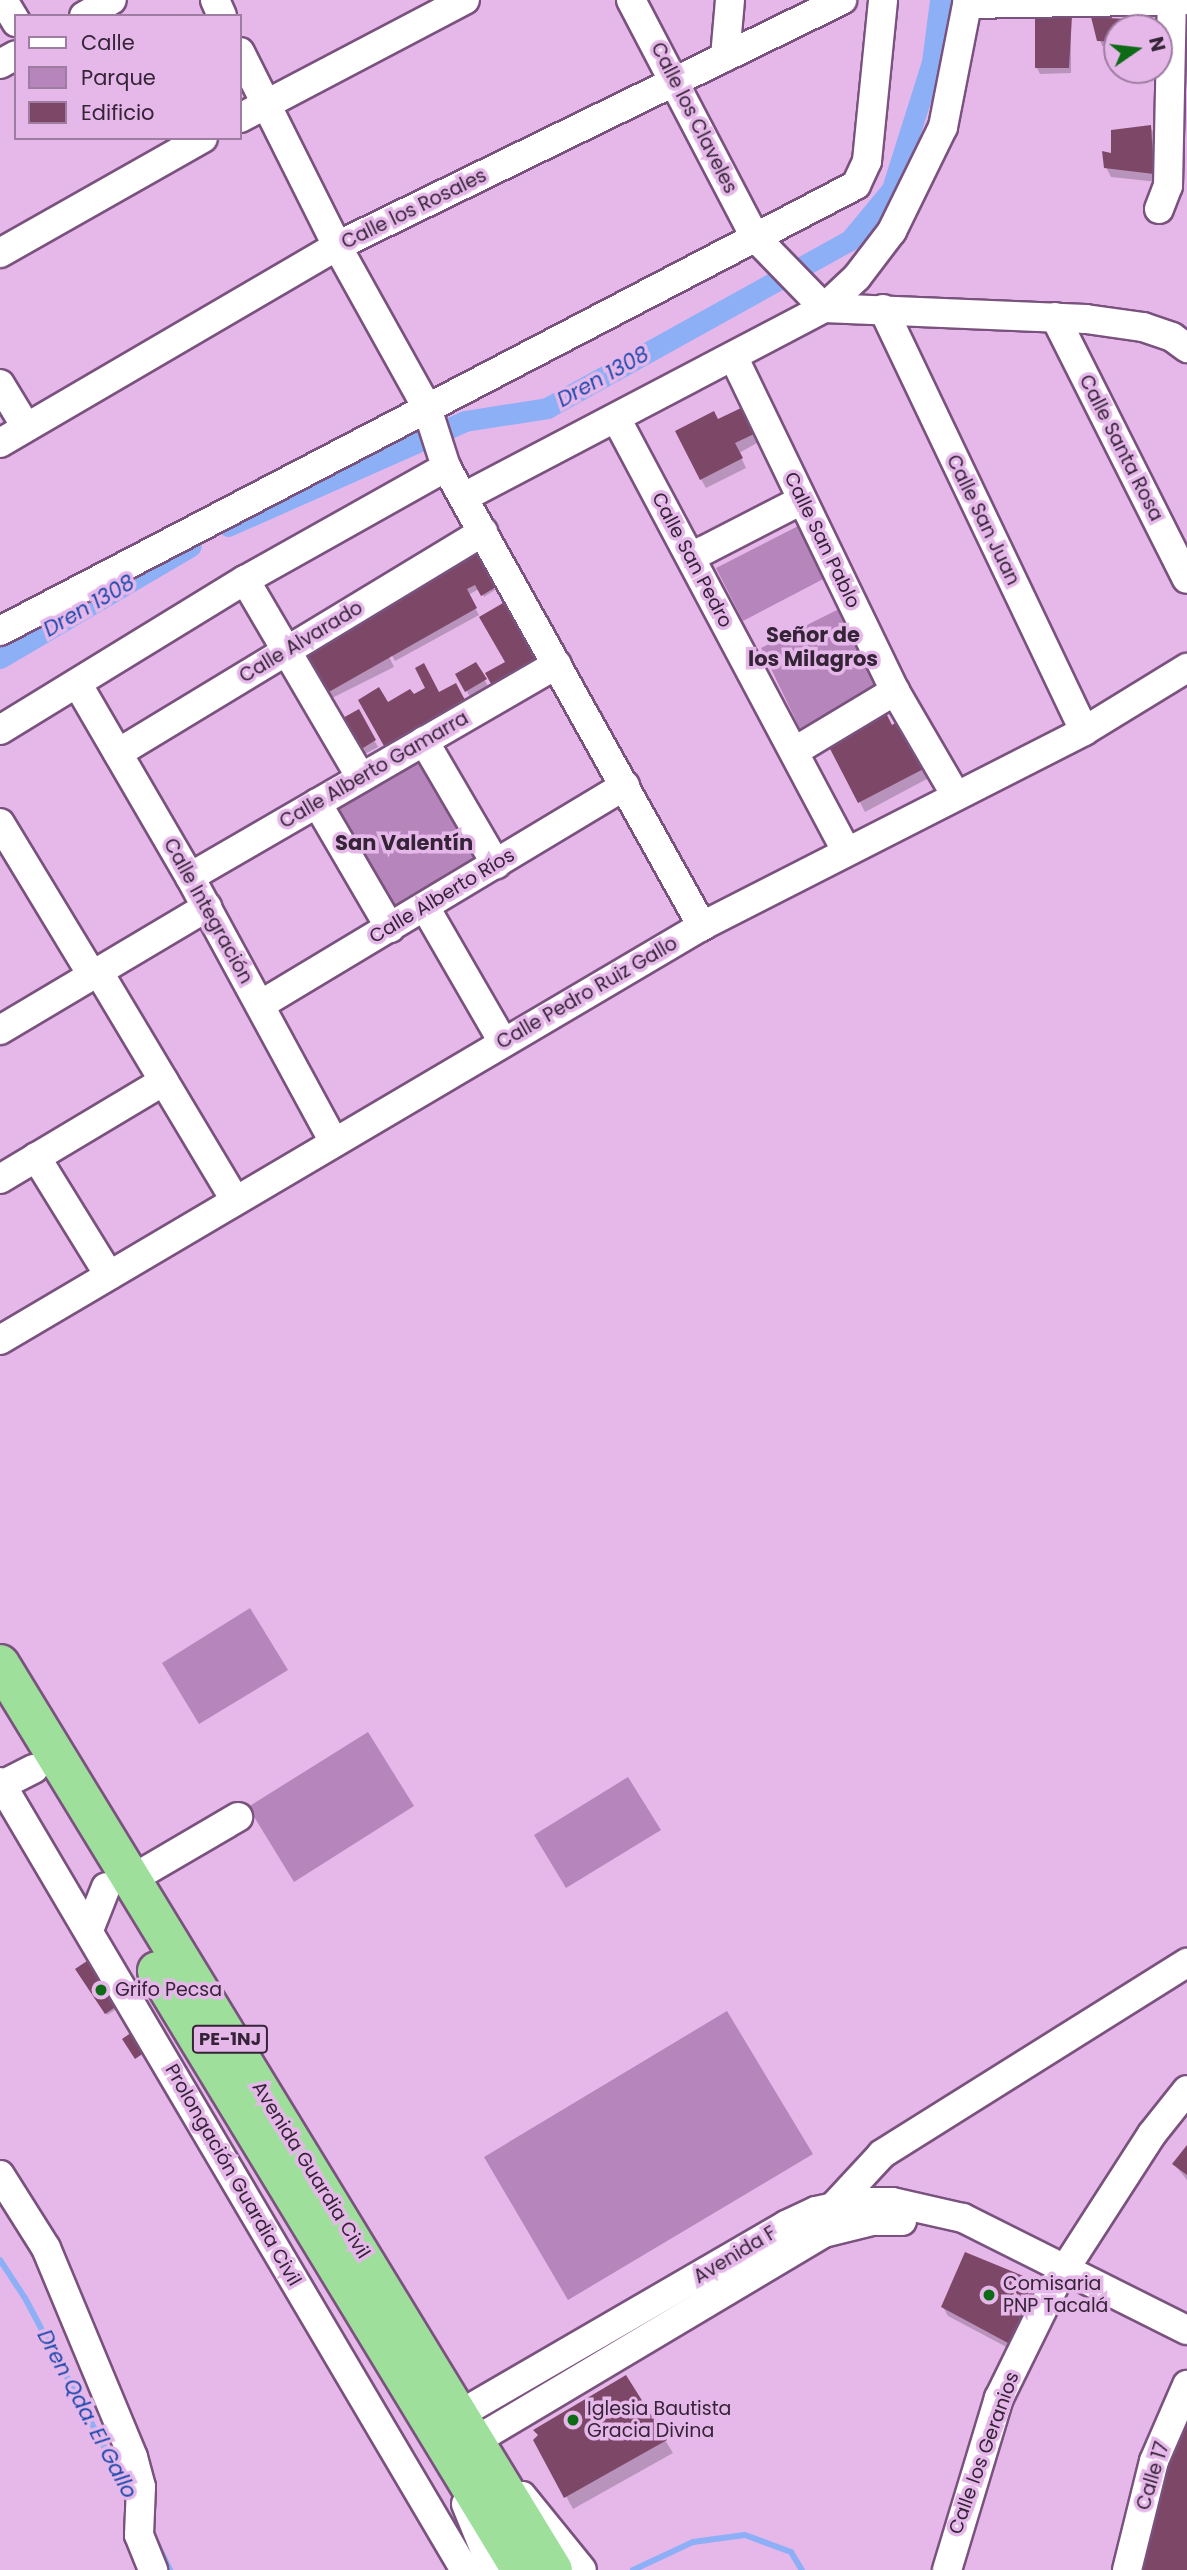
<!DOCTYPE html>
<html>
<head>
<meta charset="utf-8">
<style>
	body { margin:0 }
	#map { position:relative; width:1187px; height:2570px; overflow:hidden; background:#e6b8ea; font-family:Poppins,sans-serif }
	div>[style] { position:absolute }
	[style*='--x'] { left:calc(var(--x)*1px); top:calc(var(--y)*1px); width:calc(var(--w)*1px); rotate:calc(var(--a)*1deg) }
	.green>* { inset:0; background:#b685bb }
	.shadow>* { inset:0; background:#0003 }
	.stream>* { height:6px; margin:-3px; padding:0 3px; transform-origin:3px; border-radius:3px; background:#8caff6 }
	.canal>* { height:21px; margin:-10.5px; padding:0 10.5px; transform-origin:10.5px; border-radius:10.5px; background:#8caff6 }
	.building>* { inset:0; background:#7d4868 }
	.roads { filter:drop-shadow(2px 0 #7a527e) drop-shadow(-2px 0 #7a527e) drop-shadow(0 2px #7a527e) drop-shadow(0 -2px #7a527e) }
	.minor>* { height:28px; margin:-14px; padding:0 14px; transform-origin:14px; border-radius:14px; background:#fff }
	.highway>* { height:38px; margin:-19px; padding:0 19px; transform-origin:19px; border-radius:19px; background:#9ee09b }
	.dots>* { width:19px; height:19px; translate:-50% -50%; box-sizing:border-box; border:4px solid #e6b8ea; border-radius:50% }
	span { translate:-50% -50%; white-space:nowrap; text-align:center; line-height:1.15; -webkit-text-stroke:7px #e6b8ea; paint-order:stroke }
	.shield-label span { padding:2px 5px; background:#e6b8ea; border:2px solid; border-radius:5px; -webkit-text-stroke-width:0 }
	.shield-label { font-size:18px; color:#352337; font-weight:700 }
	.street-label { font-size:19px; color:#352337 }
	.poi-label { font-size:19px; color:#352337 }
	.left { translate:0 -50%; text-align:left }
	.water-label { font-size:21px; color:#1e49ad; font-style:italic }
	.neighbourhood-label { font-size:21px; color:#352337; font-weight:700 }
	.legend { position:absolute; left:14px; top:14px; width:228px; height:126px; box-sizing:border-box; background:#e6b8ea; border:2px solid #9f7ca2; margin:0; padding:9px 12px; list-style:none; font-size:21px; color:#352337 }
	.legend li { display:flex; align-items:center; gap:14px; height:35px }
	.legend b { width:35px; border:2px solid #9f7ca2 }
	.north { position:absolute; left:1103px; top:14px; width:70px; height:70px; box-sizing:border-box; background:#e6b8ea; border:2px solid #9f7ca2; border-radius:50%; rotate:76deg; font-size:19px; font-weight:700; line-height:28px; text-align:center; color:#352337 }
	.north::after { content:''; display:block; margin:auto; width:24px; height:32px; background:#0d6b16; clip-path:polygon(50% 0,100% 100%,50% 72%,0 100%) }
</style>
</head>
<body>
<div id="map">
	<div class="green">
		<div style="clip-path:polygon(804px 523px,831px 575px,743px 621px,716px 568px)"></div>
		<div style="clip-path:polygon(847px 605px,887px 686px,800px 729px,761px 648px)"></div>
		<div style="clip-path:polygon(422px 752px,486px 861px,392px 912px,329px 806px)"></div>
		<div style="clip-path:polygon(250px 1608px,288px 1670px,199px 1724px,162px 1663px)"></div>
		<div style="clip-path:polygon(368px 1732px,414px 1806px,294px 1882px,248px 1807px)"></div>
		<div style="clip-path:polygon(628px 1777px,661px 1830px,566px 1888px,534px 1835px)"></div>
		<div style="clip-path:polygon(727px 2011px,813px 2154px,568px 2300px,484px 2157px)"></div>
	</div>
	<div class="shadow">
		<div style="clip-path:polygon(1071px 17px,1071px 73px,1040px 74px,1037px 68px)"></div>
		<div style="clip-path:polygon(1094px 19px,1143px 21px,1146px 28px,1117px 28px,1117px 47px,1102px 46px)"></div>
		<div style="clip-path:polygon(1150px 127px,1156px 136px,1158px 182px,1111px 177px,1106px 167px,1112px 155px)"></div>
		<div style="clip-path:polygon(745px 419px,757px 443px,739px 453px,746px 468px,706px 488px,701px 479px,718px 421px)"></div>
		<div style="clip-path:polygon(474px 552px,495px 590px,484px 597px,479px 589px,468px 595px,479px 615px,395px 661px,371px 619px,394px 667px,332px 698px,304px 650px)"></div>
		<div style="clip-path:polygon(476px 664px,488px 686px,470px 697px,458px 675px)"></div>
		<div style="clip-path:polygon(455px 686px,465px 703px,389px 751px,360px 700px,387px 704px,428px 689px,439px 695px)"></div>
		<div style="clip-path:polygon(358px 712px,378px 747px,363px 755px,343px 720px)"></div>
		<div style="clip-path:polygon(892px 727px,938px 773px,865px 812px,829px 743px)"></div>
		<div style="clip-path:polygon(77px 1969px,123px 2005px,107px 2015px)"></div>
		<div style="clip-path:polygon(1187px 2148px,1187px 2180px,1174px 2164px)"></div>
		<div style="clip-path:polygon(1037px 2284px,1042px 2293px,1014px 2351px,948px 2316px,943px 2307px)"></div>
		<div style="clip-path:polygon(626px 2377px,673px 2453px,573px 2509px,536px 2441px)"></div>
	</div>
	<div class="stream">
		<div style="--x:0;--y:2260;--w:45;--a:56.7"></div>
		<div style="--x:25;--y:2298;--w:225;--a:62"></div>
		<div style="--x:151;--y:2531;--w:43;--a:64"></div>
		<div style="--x:633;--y:2570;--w:66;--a:-25"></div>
		<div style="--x:693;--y:2542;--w:52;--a:-7.7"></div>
		<div style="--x:745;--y:2535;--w:49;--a:20.3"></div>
		<div style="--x:791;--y:2552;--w:21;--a:59"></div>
	</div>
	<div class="canal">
		<div style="--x:228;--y:526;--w:259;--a:-23.9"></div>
		<div style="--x:465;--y:421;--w:83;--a:-9"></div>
		<div style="--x:547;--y:408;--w:346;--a:-29"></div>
		<div style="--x:850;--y:240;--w:66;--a:-50.5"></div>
		<div style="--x:892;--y:189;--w:133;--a:-72.5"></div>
		<div style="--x:932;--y:62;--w:63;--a:-82.6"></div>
		<div style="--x:0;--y:658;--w:221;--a:-30.4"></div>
	</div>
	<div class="building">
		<div style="clip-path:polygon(1072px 16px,1069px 68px,1035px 68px,1035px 17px)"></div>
		<div style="clip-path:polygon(1091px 17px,1144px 20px,1143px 28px,1117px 28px,1117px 42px,1097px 41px)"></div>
		<div style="clip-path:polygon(1151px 125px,1154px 174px,1104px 168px,1102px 151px,1111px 153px,1111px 130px)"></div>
		<div style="clip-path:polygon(741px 408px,754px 434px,735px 443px,743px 458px,700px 480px,675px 431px,714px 411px,718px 419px)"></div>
		<div style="clip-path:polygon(474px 550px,496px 587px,481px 596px,475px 585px,467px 589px,477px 608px,327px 693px,302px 649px)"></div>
		<div style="clip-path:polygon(503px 603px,538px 663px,494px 689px,485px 673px,505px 662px,479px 617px)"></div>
		<div style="clip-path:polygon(476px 662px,487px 679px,465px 692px,455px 674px)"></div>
		<div style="clip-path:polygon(424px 663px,439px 692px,456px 683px,465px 700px,384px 746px,358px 700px,379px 687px,388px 702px,410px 689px,414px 694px,425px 688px,415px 668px)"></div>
		<div style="clip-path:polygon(359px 709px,376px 740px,358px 751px,341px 719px)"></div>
		<div style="clip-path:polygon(886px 713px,892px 725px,908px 715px,935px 763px,858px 803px,827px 743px)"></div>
		<div style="clip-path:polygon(93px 1957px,123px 2002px,105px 2014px,75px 1969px)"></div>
		<div style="clip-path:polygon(138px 2028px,151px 2048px,135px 2059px,122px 2039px)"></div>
		<div style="clip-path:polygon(1187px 2145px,1187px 2175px,1172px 2164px)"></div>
		<div style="clip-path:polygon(965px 2252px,1038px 2282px,1008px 2343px,941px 2307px)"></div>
		<div style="clip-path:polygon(626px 2375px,667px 2440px,564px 2498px,533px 2440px,538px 2435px,533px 2430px)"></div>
		<div style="clip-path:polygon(1187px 2410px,1187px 2570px,1139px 2570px,1176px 2434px)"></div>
	</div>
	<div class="roads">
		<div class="minor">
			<div style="--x:3;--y:0;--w:26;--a:59"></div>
			<div style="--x:215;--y:0;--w:17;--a:66"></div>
			<div style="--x:631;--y:0;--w:267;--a:62.4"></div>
			<div style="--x:755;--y:237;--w:99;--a:45.8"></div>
			<div style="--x:824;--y:308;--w:262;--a:2.4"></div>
			<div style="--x:1086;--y:319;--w:58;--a:8"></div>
			<div style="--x:1143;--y:327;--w:31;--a:19"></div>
			<div style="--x:1172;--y:337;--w:19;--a:36"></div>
			<div style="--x:967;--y:4;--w:220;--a:-1"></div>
			<div style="--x:84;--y:16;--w:32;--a:-30"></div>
			<div style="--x:240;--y:52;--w:217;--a:63.4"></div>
			<div style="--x:337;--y:246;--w:185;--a:60.9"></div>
			<div style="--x:427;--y:408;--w:62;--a:72.1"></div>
			<div style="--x:446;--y:467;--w:526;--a:60.85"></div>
			<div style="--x:725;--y:57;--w:57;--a:-85"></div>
			<div style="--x:0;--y:64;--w:18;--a:-29"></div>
			<div style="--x:240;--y:118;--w:254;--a:-27.7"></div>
			<div style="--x:1159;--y:209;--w:25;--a:-69"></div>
			<div style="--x:1168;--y:186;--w:186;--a:-88.8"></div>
			<div style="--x:0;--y:253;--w:233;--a:-29.5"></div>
			<div style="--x:883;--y:309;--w:467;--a:64.5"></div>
			<div style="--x:1055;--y:317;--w:293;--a:63.3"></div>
			<div style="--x:733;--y:356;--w:372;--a:64.2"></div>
			<div style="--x:895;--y:691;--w:121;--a:59.8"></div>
			<div style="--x:0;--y:384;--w:50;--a:58.8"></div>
			<div style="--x:616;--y:418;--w:490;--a:62"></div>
			<div style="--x:0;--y:443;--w:390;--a:-30.3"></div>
			<div style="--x:337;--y:246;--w:562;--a:-25.97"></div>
			<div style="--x:464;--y:497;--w:407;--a:-27.7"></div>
			<div style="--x:824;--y:308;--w:45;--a:-43.2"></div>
			<div style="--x:857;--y:277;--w:58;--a:-52.7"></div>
			<div style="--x:892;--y:231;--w:116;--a:-63.9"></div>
			<div style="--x:943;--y:127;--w:129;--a:-78.9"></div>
			<div style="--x:691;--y:557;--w:125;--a:-27.2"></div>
			<div style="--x:245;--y:580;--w:229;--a:59.6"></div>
			<div style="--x:0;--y:631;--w:965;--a:-27.52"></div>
			<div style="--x:856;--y:185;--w:26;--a:-65"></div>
			<div style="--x:867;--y:161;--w:162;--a:-84.3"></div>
			<div style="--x:77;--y:683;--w:225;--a:59.8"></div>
			<div style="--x:190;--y:877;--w:302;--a:61.5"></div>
			<div style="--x:0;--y:730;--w:287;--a:-31.5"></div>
			<div style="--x:245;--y:580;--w:231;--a:-29.3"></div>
			<div style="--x:424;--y:741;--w:143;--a:59.7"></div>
			<div style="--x:795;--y:751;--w:117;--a:-31"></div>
			<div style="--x:118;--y:753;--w:427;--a:-31.2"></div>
			<div style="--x:317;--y:803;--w:145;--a:59.7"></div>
			<div style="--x:0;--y:823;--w:178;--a:58.8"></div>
			<div style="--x:190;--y:877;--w:424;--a:-30.1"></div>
			<div style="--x:425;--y:907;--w:156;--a:60"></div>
			<div style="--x:98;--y:971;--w:267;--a:59.1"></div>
			<div style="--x:260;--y:1005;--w:426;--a:-31"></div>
			<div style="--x:0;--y:1030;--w:241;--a:-30.7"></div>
			<div style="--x:36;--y:1157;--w:139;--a:58.3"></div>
			<div style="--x:0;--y:1179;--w:191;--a:-30.9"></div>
			<div style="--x:0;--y:1340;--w:815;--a:-30.53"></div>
			<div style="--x:702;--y:926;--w:429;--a:-27"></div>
			<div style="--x:1084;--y:731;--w:121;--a:-31.5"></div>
			<div style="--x:0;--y:1782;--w:915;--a:59.46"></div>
			<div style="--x:0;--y:1786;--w:38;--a:-27"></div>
			<div style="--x:132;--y:1879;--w:123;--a:-30.3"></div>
			<div style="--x:89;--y:1930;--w:46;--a:-68.4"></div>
			<div style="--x:0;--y:2175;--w:86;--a:57.8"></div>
			<div style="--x:46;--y:2248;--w:226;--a:67.4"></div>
			<div style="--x:133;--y:2457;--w:31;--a:75"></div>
			<div style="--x:141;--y:2487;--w:48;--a:92.4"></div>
			<div style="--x:139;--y:2535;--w:38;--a:68"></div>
			<div style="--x:833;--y:2213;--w:6;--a:-90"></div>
			<div style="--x:833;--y:2207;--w:72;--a:-47.2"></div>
			<div style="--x:882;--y:2154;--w:360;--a:-32.1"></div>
			<div style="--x:443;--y:2424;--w:397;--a:-30.1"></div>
			<div style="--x:786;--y:2225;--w:33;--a:-25"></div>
			<div style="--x:816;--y:2211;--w:43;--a:-12.1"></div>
			<div style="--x:858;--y:2202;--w:34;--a:0"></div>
			<div style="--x:892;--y:2202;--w:73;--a:12.7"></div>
			<div style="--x:963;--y:2218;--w:250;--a:26.6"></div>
			<div style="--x:458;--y:2451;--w:426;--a:-30.8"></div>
			<div style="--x:824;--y:2233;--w:49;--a:-14"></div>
			<div style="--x:872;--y:2221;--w:30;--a:0"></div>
			<div style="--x:522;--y:2496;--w:95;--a:51"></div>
			<div style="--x:466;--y:2504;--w:71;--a:67.8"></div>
			<div style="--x:947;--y:2570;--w:180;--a:-73.2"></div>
			<div style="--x:999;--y:2398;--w:125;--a:-63.8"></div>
			<div style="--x:1054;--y:2286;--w:181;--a:-57.2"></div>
			<div style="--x:1152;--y:2134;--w:56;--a:-51.5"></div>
			<div style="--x:1127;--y:2570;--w:112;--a:-76.1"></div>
			<div style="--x:1154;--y:2461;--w:83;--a:-66.5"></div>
		</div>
		<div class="highway">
			<div style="--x:0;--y:1664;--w:1061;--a:58.6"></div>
			<div style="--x:157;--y:1971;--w:701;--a:58.71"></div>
		</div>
	</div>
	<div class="dots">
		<div style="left:101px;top:1990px;background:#0d6b16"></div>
		<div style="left:989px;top:2295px;background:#0d6b16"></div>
		<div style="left:573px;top:2420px;background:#0d6b16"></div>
	</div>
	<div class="shield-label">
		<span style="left:230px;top:2039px">PE-1NJ</span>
	</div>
	<div class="street-label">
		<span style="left:694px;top:118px;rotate:63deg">Calle los Claveles</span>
		<span style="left:414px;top:209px;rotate:-26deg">Calle los Rosales</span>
		<span style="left:1121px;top:448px;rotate:63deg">Calle Santa Rosa</span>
		<span style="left:983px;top:520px;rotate:64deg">Calle San Juan</span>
		<span style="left:822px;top:540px;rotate:64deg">Calle San Pablo</span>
		<span style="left:692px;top:560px;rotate:62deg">Calle San Pedro</span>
		<span style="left:301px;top:642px;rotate:-31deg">Calle Alvarado</span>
		<span style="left:374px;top:770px;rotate:-30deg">Calle Alberto Gamarra</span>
		<span style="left:442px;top:896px;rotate:-31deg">Calle Alberto Ríos</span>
		<span style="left:208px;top:911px;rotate:61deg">Calle Integración</span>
		<span style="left:587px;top:993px;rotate:-30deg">Calle Pedro Ruiz Gallo</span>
		<span style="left:311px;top:2170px;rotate:58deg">Avenida Guardia Civil</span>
		<span style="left:233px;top:2175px;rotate:60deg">Prolongación Guardia Civil</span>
		<span style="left:735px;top:2255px;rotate:-31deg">Avenida F</span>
		<span style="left:984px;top:2453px;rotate:-70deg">Calle los Geranios</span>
		<span style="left:1153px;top:2476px;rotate:-73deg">Calle 17</span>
	</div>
	<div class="poi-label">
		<span class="left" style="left:115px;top:1990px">Grifo Pecsa</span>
		<span class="left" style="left:1003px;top:2295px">Comisaria<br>PNP Tacalá</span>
		<span class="left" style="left:587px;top:2420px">Iglesia Bautista<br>Gracia Divina</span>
	</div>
	<div class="water-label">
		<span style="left:603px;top:377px;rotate:-29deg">Dren 1308</span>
		<span style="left:89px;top:606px;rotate:-30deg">Dren 1308</span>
		<span style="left:87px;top:2414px;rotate:62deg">Dren Qda. El Gallo</span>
	</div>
	<div class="neighbourhood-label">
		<span style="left:813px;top:647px">Señor de<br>los Milagros</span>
		<span style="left:404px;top:843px">San Valentín</span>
	</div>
	<ul class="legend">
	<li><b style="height:9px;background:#fff"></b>Calle</li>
	<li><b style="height:19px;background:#b685bb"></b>Parque</li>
	<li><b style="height:19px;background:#7d4868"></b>Edificio</li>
	</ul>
	<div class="north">N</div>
</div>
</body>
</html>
